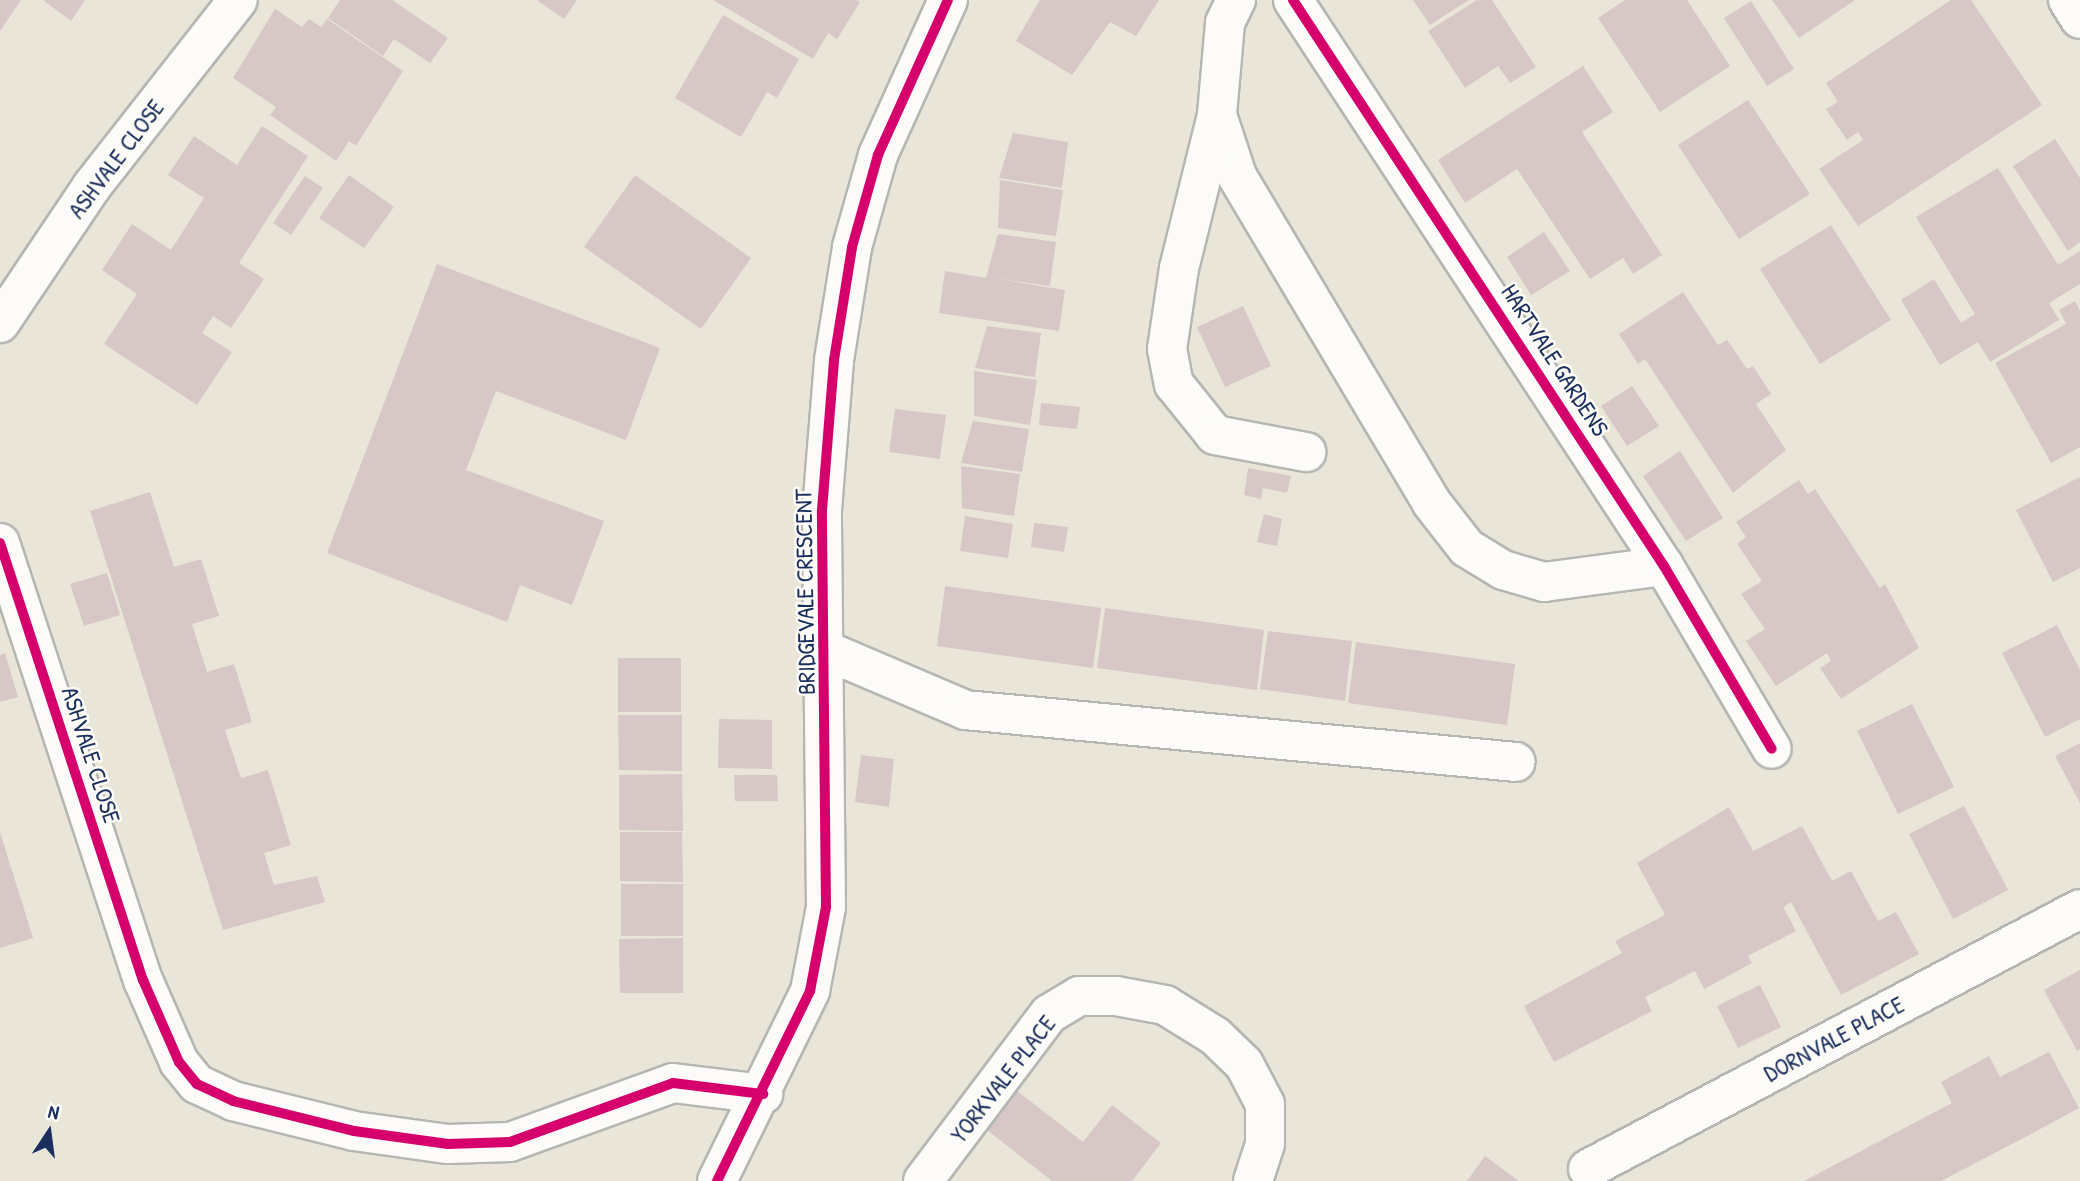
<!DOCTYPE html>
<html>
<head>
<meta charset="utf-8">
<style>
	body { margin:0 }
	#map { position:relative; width:2080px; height:1181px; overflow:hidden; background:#e9e6d9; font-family:"Patrick Hand",sans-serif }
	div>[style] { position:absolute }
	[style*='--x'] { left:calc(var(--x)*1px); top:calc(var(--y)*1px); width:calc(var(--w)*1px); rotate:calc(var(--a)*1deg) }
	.building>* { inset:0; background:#d7c7c6 }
	.roads { filter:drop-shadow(2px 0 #b5b6b2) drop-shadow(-2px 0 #b5b6b2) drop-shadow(0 2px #b5b6b2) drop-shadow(0 -2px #b5b6b2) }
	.minor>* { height:38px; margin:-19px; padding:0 19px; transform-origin:19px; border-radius:19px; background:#fcfbf9 }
	.cycleway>* { height:10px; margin:-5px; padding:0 5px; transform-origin:5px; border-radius:5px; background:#d6006c }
	span { translate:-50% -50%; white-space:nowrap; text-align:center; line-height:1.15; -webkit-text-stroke:5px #fdfcf7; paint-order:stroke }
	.street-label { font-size:24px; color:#1b2f5e }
	.north { position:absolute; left:14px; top:1097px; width:70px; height:70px; -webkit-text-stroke:5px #fdfcf7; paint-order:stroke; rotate:13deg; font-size:19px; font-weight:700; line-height:28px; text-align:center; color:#1b2f5e }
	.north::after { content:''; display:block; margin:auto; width:24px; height:32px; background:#1b2f5e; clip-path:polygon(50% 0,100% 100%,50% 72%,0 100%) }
</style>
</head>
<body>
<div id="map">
	<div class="building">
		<div style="clip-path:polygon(0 0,21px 0,0 31px)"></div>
		<div style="clip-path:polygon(43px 0,85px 0,71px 21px)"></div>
		<div style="clip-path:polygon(340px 0,392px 0,448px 38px,430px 63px,394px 39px,383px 56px,328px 18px)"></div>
		<div style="clip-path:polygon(537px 0,577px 0,564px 19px)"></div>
		<div style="clip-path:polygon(713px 0,856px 0,860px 2px,837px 39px,828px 33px,813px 59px)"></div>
		<div style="clip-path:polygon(1040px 0,1159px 0,1136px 36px,1110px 22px,1072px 75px,1016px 41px)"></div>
		<div style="clip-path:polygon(1413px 0,1469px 0,1430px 25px)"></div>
		<div style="clip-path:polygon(1477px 0,1492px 0,1536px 67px,1510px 83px,1498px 66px,1465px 88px,1428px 31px)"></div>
		<div style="clip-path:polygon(1625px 0,1687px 0,1730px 66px,1660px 112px,1598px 18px)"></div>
		<div style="clip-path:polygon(1772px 0,1855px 0,1799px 38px)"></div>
		<div style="clip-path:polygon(1951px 0,1971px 0,2042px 105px,1858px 226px,1819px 169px,1863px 140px,1858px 132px,1847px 140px,1826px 109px,1838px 102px,1826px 83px)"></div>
		<div style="clip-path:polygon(1751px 1px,1794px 69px,1767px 86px,1724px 18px)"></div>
		<div style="clip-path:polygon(275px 9px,302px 27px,309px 19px,321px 27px,327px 19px,403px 71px,356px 146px,349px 141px,336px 161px,270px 115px,276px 107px,233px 78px)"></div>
		<div style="clip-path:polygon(723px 15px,799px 59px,777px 98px,767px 92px,741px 137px,675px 98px)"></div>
		<div style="clip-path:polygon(1583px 66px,1613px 112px,1582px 132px,1662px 255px,1633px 274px,1623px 258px,1590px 279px,1517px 169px,1465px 203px,1438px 160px)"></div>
		<div style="clip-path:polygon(1748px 100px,1810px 194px,1739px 239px,1678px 145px)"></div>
		<div style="clip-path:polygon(262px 126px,308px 156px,239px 263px,264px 279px,231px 328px,213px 316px,202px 333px,232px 352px,197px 405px,104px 344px,137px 294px,102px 270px,132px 224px,171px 250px,204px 198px,168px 175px,194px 136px,237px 165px)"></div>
		<div style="clip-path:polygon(1013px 133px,1068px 142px,1062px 188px,999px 178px)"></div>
		<div style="clip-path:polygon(2055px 139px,2080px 178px,2080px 242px,2068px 251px,2013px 166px)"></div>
		<div style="clip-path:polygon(1998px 168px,2058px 265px,2080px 251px,2080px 284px,2049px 303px,2059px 320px,1990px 362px,1978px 342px,1940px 365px,1901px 300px,1934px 279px,1961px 323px,1975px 314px,1916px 217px)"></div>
		<div style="clip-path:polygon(349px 175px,394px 207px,364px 248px,319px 218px)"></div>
		<div style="clip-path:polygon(635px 175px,751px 258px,701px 329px,584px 247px)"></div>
		<div style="clip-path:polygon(305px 176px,323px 188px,291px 235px,273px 223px)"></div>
		<div style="clip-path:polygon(1000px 180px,1063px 190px,1056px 236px,998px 228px)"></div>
		<div style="clip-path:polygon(1831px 225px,1891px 320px,1820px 364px,1760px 269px)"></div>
		<div style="clip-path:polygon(1544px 232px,1570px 271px,1531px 295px,1507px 257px)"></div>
		<div style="clip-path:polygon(998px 234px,1056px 242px,1050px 286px,992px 278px,1065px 290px,1059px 331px,939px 313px,945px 271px,986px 278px)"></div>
		<div style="clip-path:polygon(437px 264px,660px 348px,626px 440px,496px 391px,466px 470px,604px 521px,572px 605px,520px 585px,507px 622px,327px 553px)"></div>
		<div style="clip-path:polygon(1683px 292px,1718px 345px,1727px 340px,1747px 369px,1753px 366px,1771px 394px,1756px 404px,1786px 450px,1733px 493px,1645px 359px,1638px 364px,1619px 334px)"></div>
		<div style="clip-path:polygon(2075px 301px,2080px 311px,2080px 447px,2051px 463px,1995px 363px,2066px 324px,2059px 310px)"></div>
		<div style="clip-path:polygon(1243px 306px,1271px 366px,1225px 387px,1197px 327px)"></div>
		<div style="clip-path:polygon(987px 326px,1041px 333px,1035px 377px,975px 368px)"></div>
		<div style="clip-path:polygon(974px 371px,1037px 380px,1030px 425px,974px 416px)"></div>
		<div style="clip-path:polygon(1632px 386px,1659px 426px,1627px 446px,1601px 406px)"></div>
		<div style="clip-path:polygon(1041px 403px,1080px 407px,1077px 429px,1039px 425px)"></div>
		<div style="clip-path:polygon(895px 409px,946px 415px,940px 459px,889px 452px)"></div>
		<div style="clip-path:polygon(973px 421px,1029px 429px,1022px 472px,961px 463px)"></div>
		<div style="clip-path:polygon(1680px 451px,1723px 518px,1686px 541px,1643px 476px)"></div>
		<div style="clip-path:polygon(961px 466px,1020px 474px,1014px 516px,962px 508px)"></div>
		<div style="clip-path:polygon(1248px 468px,1291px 476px,1287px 493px,1263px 488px,1261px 499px,1244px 495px)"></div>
		<div style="clip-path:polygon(2080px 477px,2080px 568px,2053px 582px,2016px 510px)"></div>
		<div style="clip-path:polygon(1799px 480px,1808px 494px,1815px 489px,1880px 588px,1885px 584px,1919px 648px,1841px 699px,1820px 668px,1831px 661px,1827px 653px,1776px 686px,1746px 641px,1765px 629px,1741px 594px,1762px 581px,1737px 544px,1746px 537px,1736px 522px)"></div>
		<div style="clip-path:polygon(150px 492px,174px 567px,201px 559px,219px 616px,192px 624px,207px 672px,234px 664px,252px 722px,225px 730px,241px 778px,268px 770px,291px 845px,264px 853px,274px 885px,317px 876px,325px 902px,223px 930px,90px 511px)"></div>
		<div style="clip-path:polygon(1264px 514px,1282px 519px,1277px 546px,1257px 542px)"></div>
		<div style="clip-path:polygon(965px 516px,1013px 524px,1008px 558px,960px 551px)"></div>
		<div style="clip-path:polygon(1034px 523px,1068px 527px,1064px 552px,1031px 547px)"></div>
		<div style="clip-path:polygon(107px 573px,120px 615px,84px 626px,70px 584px)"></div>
		<div style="clip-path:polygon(945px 586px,1101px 608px,1093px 668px,937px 646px)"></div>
		<div style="clip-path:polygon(1105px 608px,1264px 630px,1257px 690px,1097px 668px)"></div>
		<div style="clip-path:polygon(2057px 625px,2080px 670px,2080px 719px,2045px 737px,2002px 653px)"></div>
		<div style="clip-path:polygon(1268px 631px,1352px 641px,1345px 701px,1260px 689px)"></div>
		<div style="clip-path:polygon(1356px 642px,1515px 664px,1507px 725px,1348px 703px)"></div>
		<div style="clip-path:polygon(5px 653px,18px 697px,0 702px,0 655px)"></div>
		<div style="clip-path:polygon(618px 658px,681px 658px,681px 712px,618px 712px)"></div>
		<div style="clip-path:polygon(1912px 704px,1954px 787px,1898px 814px,1857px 731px)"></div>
		<div style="clip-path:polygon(618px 715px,682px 715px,682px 771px,619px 770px)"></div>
		<div style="clip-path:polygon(719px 719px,772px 720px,772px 769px,718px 768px)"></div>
		<div style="clip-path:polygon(2080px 743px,2080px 803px,2055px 756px)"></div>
		<div style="clip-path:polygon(861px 755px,894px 759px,889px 807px,855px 802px)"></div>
		<div style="clip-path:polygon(682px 774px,683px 831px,619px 830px,619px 775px)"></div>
		<div style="clip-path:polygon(734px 775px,777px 775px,778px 801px,735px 801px)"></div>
		<div style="clip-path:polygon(1964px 806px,2008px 890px,1953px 919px,1909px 834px)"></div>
		<div style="clip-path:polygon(1729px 807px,1753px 851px,1802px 826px,1832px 881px,1851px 871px,1878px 921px,1896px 912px,1919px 954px,1841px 995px,1791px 902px,1783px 907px,1796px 931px,1748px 956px,1752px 963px,1704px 989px,1695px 971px,1645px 997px,1652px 1011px,1554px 1062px,1524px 1006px,1622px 953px,1615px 941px,1665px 915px,1637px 863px)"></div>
		<div style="clip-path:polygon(0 832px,33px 938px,0 948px)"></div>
		<div style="clip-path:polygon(620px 832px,682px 832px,683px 882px,620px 881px)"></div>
		<div style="clip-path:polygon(621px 884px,683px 884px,683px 936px,621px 936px)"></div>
		<div style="clip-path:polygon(683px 938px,683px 993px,620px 993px,619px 939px)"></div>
		<div style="clip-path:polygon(2080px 970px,2080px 1049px,2077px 1051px,2044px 990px)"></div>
		<div style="clip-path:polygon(1760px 985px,1781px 1027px,1738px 1048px,1717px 1006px)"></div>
		<div style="clip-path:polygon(2049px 1052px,2079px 1108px,2031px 1134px,1941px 1181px,1804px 1181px,1952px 1103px,1941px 1082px,1989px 1056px,2000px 1077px)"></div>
		<div style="clip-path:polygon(1012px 1087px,1083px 1142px,1112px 1105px,1161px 1143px,1132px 1181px,1052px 1181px,982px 1126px)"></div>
		<div style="clip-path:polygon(1485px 1156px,1519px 1181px,1467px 1181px)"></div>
	</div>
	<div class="roads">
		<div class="minor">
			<div style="--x:1236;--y:0;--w:25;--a:116"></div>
			<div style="--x:1225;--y:23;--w:92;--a:95"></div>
			<div style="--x:1217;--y:115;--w:64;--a:71.8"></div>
			<div style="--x:1237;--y:176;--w:379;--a:59.2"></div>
			<div style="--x:1431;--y:502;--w:58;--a:52"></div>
			<div style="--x:1467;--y:548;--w:42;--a:31.4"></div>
			<div style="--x:1503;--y:570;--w:43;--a:16.3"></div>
			<div style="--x:1544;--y:582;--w:121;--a:-7.6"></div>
			<div style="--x:1293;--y:0;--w:677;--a:56.76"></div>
			<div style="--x:1664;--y:566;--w:212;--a:59.5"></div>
			<div style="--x:2068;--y:0;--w:22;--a:58"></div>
			<div style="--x:1217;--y:115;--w:158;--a:103.9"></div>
			<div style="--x:1179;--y:268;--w:82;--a:98.4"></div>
			<div style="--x:1167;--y:349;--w:36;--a:79"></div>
			<div style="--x:1174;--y:384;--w:65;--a:51.2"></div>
			<div style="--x:1215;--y:435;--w:93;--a:10.6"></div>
			<div style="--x:0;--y:323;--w:165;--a:-56.1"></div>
			<div style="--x:92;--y:186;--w:236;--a:-51.9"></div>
			<div style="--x:0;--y:543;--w:460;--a:71.9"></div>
			<div style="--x:143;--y:980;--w:90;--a:66.3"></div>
			<div style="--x:179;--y:1062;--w:28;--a:51"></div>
			<div style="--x:197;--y:1084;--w:40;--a:25"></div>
			<div style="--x:233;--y:1101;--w:125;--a:13.9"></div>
			<div style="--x:354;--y:1131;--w:95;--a:7.9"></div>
			<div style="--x:448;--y:1144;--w:62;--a:-1.8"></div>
			<div style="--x:510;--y:1142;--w:173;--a:-19.9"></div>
			<div style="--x:673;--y:1083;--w:91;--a:7"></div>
			<div style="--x:827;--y:651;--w:150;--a:23.1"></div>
			<div style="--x:965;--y:710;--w:553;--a:5.39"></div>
			<div style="--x:1588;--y:1169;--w:556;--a:-27.85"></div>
			<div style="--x:717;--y:1181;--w:212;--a:-63.9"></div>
			<div style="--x:810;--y:991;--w:86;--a:-79.2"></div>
			<div style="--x:826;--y:907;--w:397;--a:-90.6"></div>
			<div style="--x:822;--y:510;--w:150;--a:-85.4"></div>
			<div style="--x:834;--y:360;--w:114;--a:-80.9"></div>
			<div style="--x:852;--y:247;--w:96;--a:-74.2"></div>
			<div style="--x:878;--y:155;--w:170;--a:-65.7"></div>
			<div style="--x:923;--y:1181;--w:209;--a:-53"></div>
			<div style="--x:1049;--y:1014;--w:35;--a:-31"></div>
			<div style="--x:1079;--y:996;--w:37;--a:0"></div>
			<div style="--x:1116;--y:996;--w:50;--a:10.4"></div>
			<div style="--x:1165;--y:1005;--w:59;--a:31.8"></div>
			<div style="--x:1215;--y:1036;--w:40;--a:44"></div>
			<div style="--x:1244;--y:1064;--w:45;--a:62.3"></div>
			<div style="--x:1265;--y:1104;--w:40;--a:90"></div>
			<div style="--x:1265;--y:1144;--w:39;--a:108"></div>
		</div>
	</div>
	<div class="cycleway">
		<div style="--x:1293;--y:0;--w:677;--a:56.76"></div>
		<div style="--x:1664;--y:566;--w:212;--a:59.5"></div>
		<div style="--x:0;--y:543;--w:460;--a:71.9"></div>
		<div style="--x:143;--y:980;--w:90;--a:66.3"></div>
		<div style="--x:179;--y:1062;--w:28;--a:51"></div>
		<div style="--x:197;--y:1084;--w:40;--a:25"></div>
		<div style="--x:233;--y:1101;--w:125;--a:13.9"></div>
		<div style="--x:354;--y:1131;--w:95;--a:7.9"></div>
		<div style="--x:448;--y:1144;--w:62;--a:-1.8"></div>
		<div style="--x:510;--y:1142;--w:173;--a:-19.9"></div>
		<div style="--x:673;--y:1083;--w:91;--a:7"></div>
		<div style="--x:717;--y:1181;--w:212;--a:-63.9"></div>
		<div style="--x:810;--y:991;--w:86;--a:-79.2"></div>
		<div style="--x:826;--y:907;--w:397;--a:-90.6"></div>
		<div style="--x:822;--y:510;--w:150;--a:-85.4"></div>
		<div style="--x:834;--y:360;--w:114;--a:-80.9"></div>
		<div style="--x:852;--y:247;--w:96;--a:-74.2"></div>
		<div style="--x:878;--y:155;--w:170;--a:-65.7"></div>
	</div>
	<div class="street-label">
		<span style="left:116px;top:159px;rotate:-53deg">ASHVALE CLOSE</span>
		<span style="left:1555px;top:360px;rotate:57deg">HARTVALE GARDENS</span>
		<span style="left:805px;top:592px;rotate:-91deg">BRIDGEVALE CRESCENT</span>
		<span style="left:91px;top:755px;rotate:72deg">ASHVALE CLOSE</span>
		<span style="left:1834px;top:1039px;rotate:-28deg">DORNVALE PLACE</span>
		<span style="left:1003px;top:1079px;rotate:-52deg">YORKVALE PLACE</span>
	</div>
	<div class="north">N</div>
</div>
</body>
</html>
